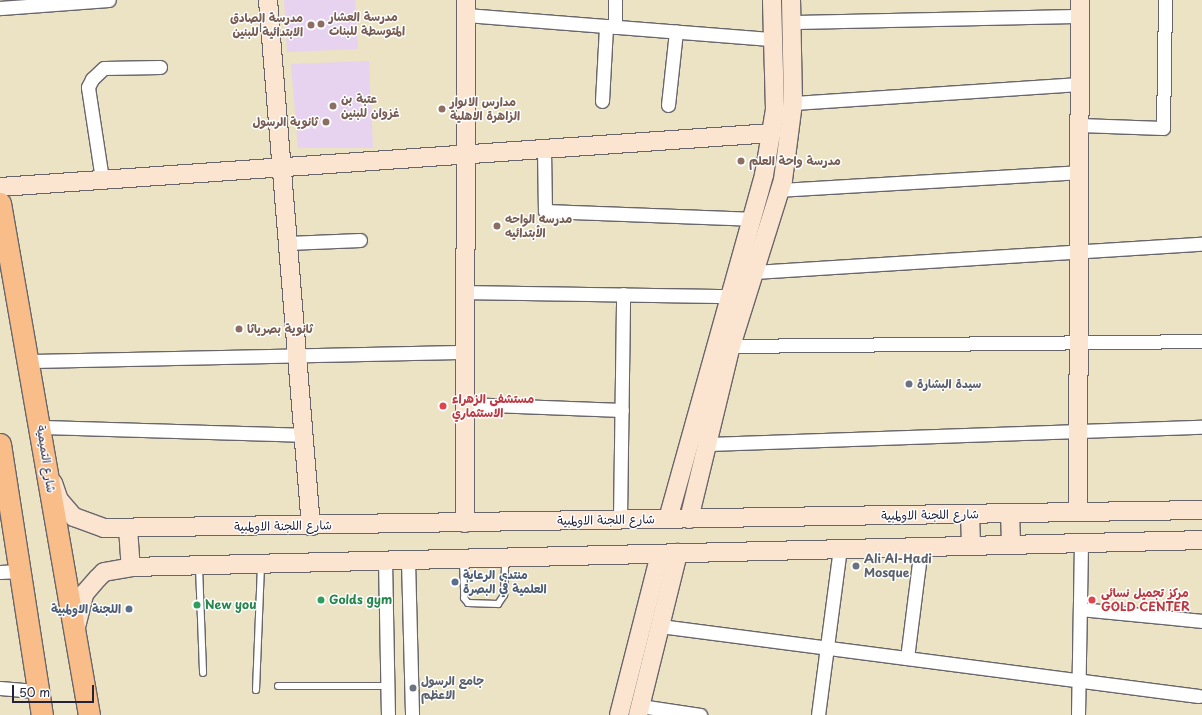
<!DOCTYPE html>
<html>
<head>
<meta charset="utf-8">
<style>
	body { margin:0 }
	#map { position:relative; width:1202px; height:715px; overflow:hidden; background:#ebe3c3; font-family:"Playpen Sans","Playpen Sans Arabic",sans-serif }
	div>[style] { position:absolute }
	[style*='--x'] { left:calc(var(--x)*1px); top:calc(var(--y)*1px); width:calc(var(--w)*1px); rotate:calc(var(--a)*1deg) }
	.built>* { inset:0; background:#e7d2ef }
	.roads { filter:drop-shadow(1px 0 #68666b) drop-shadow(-1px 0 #68666b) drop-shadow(0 1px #68666b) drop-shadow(0 -1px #68666b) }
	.lane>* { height:6px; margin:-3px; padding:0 3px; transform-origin:3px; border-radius:3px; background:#fff }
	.street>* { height:13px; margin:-6.5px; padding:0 6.5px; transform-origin:6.5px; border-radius:6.5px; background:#fff }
	.secondary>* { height:18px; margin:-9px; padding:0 9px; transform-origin:9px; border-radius:9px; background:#fce5d0 }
	.primary>* { height:21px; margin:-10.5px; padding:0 10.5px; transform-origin:10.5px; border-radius:10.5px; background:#f8bd89 }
	.dots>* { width:11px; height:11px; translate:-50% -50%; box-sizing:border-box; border:2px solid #fff; border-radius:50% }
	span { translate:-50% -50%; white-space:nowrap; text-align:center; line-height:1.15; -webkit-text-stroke:3px #fff; paint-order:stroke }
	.education-label { font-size:12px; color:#785e54; font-weight:700 }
	.left { translate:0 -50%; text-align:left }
	.right { translate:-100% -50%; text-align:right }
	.worship-label { font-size:12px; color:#5b616d; font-weight:700 }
	.health-label { font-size:12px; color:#be3a42; font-weight:700 }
	.street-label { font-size:12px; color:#22223b }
	.service-label { font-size:12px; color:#4e5e75; font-weight:700 }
	.leisure-label { font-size:12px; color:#27864d; font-weight:700 }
	.scale { position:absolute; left:12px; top:685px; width:82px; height:18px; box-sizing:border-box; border:2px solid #22223b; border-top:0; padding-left:5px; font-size:12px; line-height:14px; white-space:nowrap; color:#22223b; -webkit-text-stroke:3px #fff; paint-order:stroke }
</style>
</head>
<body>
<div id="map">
	<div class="built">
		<div style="clip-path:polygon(284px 0,355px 0,358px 49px,287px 52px)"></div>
		<div style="clip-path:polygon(369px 61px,373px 148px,298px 148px,291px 64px)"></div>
	</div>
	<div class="roads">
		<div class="lane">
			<div style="--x:463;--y:561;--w:37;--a:88"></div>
			<div style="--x:464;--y:598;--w:6;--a:51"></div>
			<div style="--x:468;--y:603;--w:30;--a:2"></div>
			<div style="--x:498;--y:604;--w:11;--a:-56"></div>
			<div style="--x:504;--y:595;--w:36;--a:-88"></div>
			<div style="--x:199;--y:567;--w:106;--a:87.8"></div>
			<div style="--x:278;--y:686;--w:109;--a:0"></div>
			<div style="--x:256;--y:690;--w:124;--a:-87.7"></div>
		</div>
		<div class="street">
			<div style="--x:615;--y:0;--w:27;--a:90"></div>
			<div style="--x:0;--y:8;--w:109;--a:-4.2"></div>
			<div style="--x:466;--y:15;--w:308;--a:4.5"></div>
			<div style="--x:791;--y:22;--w:289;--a:-1.2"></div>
			<div style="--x:602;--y:101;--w:75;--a:-86.9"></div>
			<div style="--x:793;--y:103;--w:288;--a:-3.8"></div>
			<div style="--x:668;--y:105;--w:74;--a:-83.8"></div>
			<div style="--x:1079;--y:125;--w:84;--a:2"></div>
			<div style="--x:1163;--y:128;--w:128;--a:-89.1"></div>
			<div style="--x:544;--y:149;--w:62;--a:89.1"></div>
			<div style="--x:545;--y:211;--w:205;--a:2.2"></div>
			<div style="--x:102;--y:179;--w:93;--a:-98.7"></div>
			<div style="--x:88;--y:87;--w:9;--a:-63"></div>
			<div style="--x:92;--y:79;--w:16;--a:-43"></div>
			<div style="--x:104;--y:68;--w:56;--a:-1"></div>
			<div style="--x:779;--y:190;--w:301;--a:-3.4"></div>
			<div style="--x:288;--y:243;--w:72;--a:-2.4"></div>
			<div style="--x:753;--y:272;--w:450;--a:-3.6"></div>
			<div style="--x:465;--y:292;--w:263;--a:0.9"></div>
			<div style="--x:731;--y:346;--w:471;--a:-0.6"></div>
			<div style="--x:27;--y:361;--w:438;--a:-1.2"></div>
			<div style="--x:465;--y:404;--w:157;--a:2.2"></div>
			<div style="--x:41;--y:427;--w:262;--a:1.7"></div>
			<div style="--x:708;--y:444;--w:494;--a:-2"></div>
			<div style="--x:620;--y:519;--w:225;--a:-89.2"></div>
			<div style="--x:385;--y:560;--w:155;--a:88.9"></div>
			<div style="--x:408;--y:560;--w:155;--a:88.5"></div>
			<div style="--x:0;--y:572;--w:20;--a:-3"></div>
			<div style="--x:1080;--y:609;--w:123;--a:5.6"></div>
			<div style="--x:660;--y:626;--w:543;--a:7.41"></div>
			<div style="--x:907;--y:658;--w:112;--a:-82.8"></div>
			<div style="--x:0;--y:688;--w:38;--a:5"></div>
			<div style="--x:640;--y:706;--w:61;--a:8.5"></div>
			<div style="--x:818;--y:715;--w:167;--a:-82.5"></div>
			<div style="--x:1078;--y:715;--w:172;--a:-89"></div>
		</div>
		<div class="secondary">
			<div style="--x:268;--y:0;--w:528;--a:85.33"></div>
			<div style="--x:0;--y:187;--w:774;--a:-4"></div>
			<div style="--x:53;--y:483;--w:18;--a:71"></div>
			<div style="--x:59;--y:500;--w:23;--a:49"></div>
			<div style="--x:74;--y:517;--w:32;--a:20"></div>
			<div style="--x:104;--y:528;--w:1098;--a:-0.94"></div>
			<div style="--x:1078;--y:511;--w:511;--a:-89.78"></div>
			<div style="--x:1010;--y:513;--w:32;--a:88"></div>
			<div style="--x:970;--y:515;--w:31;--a:88"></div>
			<div style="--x:668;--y:519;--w:357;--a:-74.4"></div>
			<div style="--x:764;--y:175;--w:67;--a:-80.5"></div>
			<div style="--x:775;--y:109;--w:109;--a:-91.6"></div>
			<div style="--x:689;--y:519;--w:178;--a:-76.4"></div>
			<div style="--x:731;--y:346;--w:174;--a:-72.6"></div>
			<div style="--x:783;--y:180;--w:78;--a:-82.6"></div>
			<div style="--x:793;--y:103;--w:103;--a:-91.1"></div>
			<div style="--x:465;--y:523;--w:523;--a:-89.89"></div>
			<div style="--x:128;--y:528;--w:39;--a:86"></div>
			<div style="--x:76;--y:627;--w:34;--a:-76"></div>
			<div style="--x:84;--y:594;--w:21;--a:-49"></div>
			<div style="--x:98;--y:578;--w:8;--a:-45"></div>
			<div style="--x:104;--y:572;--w:27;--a:-10"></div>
			<div style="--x:131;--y:567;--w:1071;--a:-1.44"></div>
			<div style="--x:619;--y:715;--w:166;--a:-75.7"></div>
			<div style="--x:638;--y:715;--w:167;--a:-76.1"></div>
		</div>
		<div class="primary">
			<div style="--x:0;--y:203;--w:520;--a:80.14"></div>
			<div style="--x:0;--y:444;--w:274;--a:81.2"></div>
		</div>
	</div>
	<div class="dots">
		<div style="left:321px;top:24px;background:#8d6e63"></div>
		<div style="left:311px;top:25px;background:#8d6e63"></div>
		<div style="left:333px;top:106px;background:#8d6e63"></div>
		<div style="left:442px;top:109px;background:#8d6e63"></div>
		<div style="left:326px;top:122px;background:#8d6e63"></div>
		<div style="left:741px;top:161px;background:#8d6e63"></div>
		<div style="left:497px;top:226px;background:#8d6e63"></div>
		<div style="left:239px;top:329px;background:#8d6e63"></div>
		<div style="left:909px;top:384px;background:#6b7280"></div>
		<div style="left:443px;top:406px;background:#e0444e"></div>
		<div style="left:856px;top:566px;background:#6b7280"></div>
		<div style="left:455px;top:582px;background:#5c6f8a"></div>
		<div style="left:321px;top:600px;background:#2e9e5b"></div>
		<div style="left:1092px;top:600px;background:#e0444e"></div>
		<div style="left:197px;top:605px;background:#2e9e5b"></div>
		<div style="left:129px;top:609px;background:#5c6f8a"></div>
		<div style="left:413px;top:688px;background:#6b7280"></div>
	</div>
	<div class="education-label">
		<span class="left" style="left:329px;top:24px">مدرسة العشار<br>المتوسطة للبنات</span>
		<span class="right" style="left:303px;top:25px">مدرسة الصادق<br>الابتدائية للبنين</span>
		<span class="left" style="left:341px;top:106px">عتبة بن<br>غزوان للبنين</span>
		<span class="left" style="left:450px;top:109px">مدارس الانوار<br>الزاهرة الاهلية</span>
		<span class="right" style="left:318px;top:122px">ثانوية الرسول</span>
		<span class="left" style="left:749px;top:161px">مدرسة واحة العلم</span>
		<span class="left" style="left:505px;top:226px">مدرسه الواحه<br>الأبتدائيه</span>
		<span class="left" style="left:247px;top:329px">ثانوية بصرياثا</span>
	</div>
	<div class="worship-label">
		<span class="left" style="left:917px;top:384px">سيدة البشارة</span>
		<span class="left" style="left:864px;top:566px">Ali Al-Hadi<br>Mosque</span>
		<span class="left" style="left:421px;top:688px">جامع الرسول<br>الاعظم</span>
	</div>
	<div class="health-label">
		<span class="left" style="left:452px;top:406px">مستشفى الزهراء<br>الاستثماري</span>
		<span class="left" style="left:1101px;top:600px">مركز تجميل نسائي<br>GOLD CENTER</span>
	</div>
	<div class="street-label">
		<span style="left:46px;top:459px;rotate:81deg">شارع التميمية</span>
		<span style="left:930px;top:515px;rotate:-1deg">شارع اللجنة الاولمبية</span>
		<span style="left:606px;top:520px;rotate:-1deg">شارع اللجنة الاولمبية</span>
		<span style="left:283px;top:526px;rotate:-1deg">شارع اللجنة الاولمبية</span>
	</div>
	<div class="service-label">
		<span class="left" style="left:463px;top:582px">منتدى الرعاية<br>العلمية في البصرة</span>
		<span class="right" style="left:121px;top:609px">اللجنة الاولمبية</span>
	</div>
	<div class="leisure-label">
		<span class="left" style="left:329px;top:600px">Golds gym</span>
		<span class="left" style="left:205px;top:605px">New you</span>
	</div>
	<div class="scale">50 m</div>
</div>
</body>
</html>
